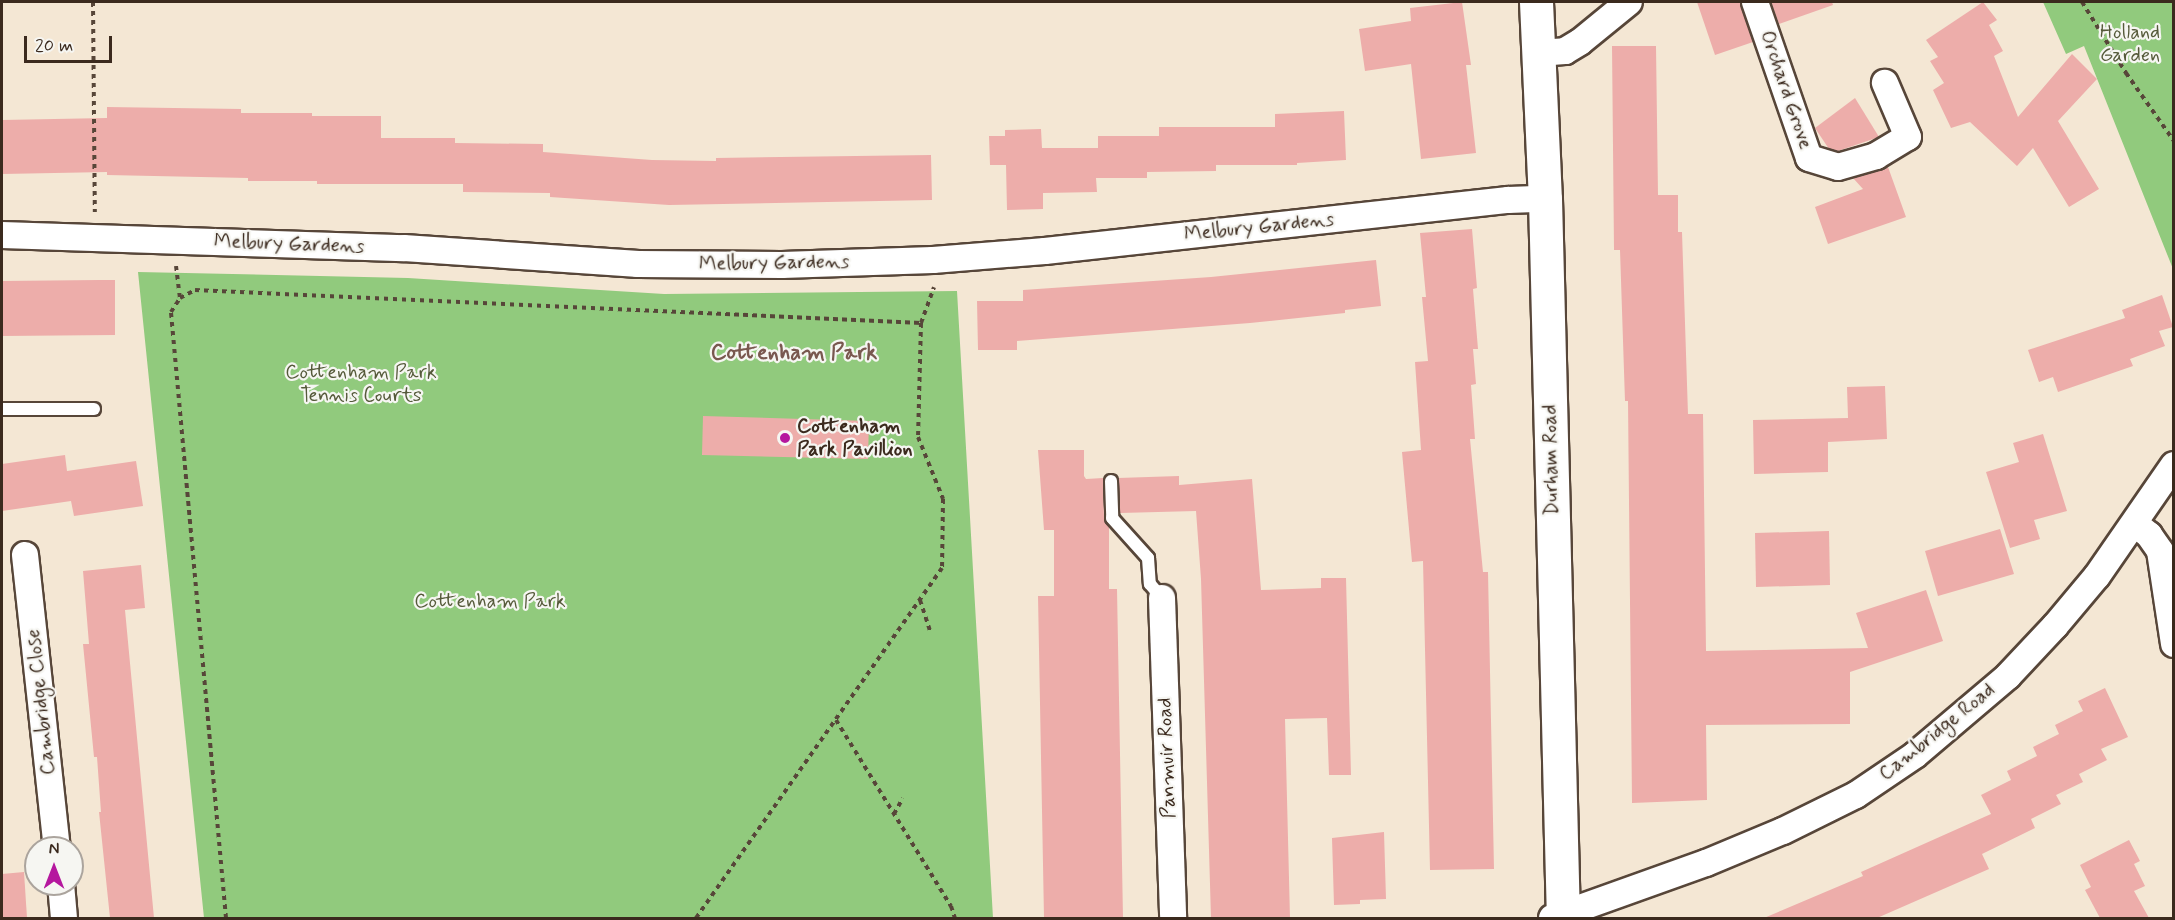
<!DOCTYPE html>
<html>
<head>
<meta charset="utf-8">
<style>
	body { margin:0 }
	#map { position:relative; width:2175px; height:920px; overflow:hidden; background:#f4e7d4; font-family:Mynerve,sans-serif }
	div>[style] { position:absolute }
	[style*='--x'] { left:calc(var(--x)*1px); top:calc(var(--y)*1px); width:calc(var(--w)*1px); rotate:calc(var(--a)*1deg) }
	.green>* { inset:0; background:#91ca7d }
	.building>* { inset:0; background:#edadaa }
	.path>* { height:4px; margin-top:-2px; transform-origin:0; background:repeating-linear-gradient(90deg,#574639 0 4.5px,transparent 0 9px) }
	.roads { filter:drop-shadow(2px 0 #574639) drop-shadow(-2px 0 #574639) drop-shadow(0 2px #574639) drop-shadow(0 -2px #574639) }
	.service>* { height:12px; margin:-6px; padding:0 6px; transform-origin:6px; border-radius:6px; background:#fff }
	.minor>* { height:26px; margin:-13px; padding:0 13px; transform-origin:13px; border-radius:13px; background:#fff }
	.secondary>* { height:33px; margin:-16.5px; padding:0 16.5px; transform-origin:16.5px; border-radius:16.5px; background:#fff }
	.dots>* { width:16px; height:16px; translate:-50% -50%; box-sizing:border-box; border:3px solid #f6f6f2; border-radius:50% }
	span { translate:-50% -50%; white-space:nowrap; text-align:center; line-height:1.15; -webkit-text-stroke:4.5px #f6f6f2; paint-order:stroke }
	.park-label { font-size:20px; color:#555a3a }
	.street-label { font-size:20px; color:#3b2a1e }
	.poi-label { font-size:20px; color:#3b2a1e; font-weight:700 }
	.left { translate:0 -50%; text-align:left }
	.quarter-label { font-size:22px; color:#79584f; font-weight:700 }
	.frame { position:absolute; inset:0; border:3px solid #3b2a1e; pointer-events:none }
	.north { position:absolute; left:24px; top:836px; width:60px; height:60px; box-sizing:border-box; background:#f6f6f2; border:2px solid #aba49d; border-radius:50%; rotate:0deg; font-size:16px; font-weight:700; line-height:24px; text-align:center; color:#3b2a1e }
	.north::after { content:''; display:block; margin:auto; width:21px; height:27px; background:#b5179e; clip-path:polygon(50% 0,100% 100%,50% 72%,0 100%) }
	.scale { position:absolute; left:24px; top:36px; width:88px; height:27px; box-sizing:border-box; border:3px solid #3b2a1e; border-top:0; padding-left:8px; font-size:18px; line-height:21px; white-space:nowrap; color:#3b2a1e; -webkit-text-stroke:4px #f6f6f2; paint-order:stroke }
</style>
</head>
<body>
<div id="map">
	<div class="green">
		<div style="clip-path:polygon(2043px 2px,2173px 2px,2173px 269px,2084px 46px,2066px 54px)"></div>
		<div style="clip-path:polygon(138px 272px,408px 278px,664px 294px,957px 291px,993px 918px,204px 918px)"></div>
	</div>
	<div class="building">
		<div style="clip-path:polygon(1462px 2px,1471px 65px,1466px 65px,1476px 153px,1421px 159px,1411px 64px,1365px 71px,1359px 29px,1411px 21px,1410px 8px)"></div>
		<div style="clip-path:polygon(1697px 2px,1740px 2px,1753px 42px,1715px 55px)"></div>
		<div style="clip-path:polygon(1771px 2px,1832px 2px,1833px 5px,1779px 24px)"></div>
		<div style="clip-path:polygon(1983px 2px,1997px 20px,1989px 25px,2003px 51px,1994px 56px,2018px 117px,2072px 54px,2097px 79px,2058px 121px,2099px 189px,2069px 207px,2033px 148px,2017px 166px,1970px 122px,1951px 128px,1933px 90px,1944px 83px,1930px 61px,1938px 57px,1926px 40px)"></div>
		<div style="clip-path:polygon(1612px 46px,1656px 46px,1658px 195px,1678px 195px,1678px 232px,1682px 232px,1688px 414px,1703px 414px,1706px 651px,1868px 648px,1856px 613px,1926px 590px,1943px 641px,1850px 672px,1850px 724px,1706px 725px,1707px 800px,1632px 803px,1628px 401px,1625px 401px,1620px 250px,1614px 250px)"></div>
		<div style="clip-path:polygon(1855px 98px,1879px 137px,1838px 151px,1829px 149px,1815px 128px)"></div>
		<div style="clip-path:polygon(107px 107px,241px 109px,241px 113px,312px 113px,312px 116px,381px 116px,381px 138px,455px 138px,455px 143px,543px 144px,543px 152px,652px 160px,716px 161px,716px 158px,931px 155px,932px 200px,669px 205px,550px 197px,550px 193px,463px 192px,463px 184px,317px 184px,317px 181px,248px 181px,248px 178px,107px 175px,107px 172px,2px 174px,2px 120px,107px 118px)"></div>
		<div style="clip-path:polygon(1344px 111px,1346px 160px,1297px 163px,1297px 165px,1216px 165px,1216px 171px,1147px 172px,1147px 178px,1096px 178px,1097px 192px,1043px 193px,1043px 209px,1007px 210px,1006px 165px,990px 165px,989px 136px,1005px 136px,1005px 130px,1041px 129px,1042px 148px,1098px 148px,1098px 136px,1159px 136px,1159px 127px,1275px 127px,1275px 114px)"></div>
		<div style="clip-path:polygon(1888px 167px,1906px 217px,1828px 244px,1815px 207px,1863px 189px,1853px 178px)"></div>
		<div style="clip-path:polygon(1472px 229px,1477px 288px,1473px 289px,1478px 349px,1473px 349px,1476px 384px,1471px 385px,1475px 439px,1470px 439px,1483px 572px,1488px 572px,1494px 869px,1430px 870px,1423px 561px,1412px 562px,1402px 452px,1421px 450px,1415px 362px,1428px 361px,1422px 297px,1426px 297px,1420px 233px)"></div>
		<div style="clip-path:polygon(1376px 260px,1381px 306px,1345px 310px,1345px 313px,1250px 323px,1017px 341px,1017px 350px,978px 350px,977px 301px,1023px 301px,1023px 290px,1211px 277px)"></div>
		<div style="clip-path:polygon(99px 280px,115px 280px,115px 335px,2px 336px,2px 281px)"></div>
		<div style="clip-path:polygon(2162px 295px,2173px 327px,2159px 331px,2165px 346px,2130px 359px,2133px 366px,2058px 392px,2053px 377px,2039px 382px,2028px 350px,2125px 318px,2122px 310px)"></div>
		<div style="clip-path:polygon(1885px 386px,1887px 439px,1828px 442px,1828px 472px,1754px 474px,1753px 420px,1848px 418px,1847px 387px)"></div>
		<div style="clip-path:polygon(703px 416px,869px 421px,868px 459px,702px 455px)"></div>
		<div style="clip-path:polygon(2043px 434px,2067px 511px,2034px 520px,2040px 539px,2010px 548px,1986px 472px,2019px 462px,2013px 443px)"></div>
		<div style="clip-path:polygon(1038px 450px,1084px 450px,1084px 476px,1086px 479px,1103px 478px,1104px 518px,1109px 527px,1109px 589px,1117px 589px,1123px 918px,1044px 918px,1038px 596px,1054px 596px,1054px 530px,1044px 530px)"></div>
		<div style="clip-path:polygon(65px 455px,67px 471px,136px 461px,143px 506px,74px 516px,71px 501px,2px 511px,2px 464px)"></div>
		<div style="clip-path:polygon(1179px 476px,1179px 485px,1252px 479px,1261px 590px,1321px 588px,1321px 578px,1346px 578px,1351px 775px,1329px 775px,1327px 718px,1285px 719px,1290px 918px,1211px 918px,1201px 579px,1196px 511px,1120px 513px,1118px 478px)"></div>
		<div style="clip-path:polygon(2000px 529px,2014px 574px,1938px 596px,1925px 551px)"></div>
		<div style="clip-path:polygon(1829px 531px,1830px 585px,1756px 587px,1755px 533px)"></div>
		<div style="clip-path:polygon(141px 565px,145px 608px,125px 610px,154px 918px,110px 918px,99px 812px,101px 812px,97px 757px,94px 757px,83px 644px,89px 644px,83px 571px)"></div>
		<div style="clip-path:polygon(2105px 688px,2128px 737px,2101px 749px,2107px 760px,2079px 774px,2083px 782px,2056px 795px,2061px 804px,2031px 819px,2035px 828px,1982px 854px,1989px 869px,1877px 918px,1764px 918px,1863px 876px,1861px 872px,1991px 814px,1981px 795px,2011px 780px,2007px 771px,2037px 756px,2033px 747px,2059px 734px,2055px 725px,2083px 711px,2078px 701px)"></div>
		<div style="clip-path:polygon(1384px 832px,1386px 899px,1360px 900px,1360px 904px,1334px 905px,1332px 838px)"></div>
		<div style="clip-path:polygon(2129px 840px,2140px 861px,2134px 864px,2145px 886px,2134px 891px,2149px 918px,2100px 918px,2085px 890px,2091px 887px,2080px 865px)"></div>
		<div style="clip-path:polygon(24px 872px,27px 918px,2px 918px,2px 874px)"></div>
	</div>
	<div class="path">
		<div style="--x:93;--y:2;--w:210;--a:89.5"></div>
		<div style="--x:2082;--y:2;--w:84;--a:58.2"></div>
		<div style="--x:2126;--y:73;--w:83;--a:54.8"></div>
		<div style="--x:176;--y:266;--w:32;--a:83"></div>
		<div style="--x:921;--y:323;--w:38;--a:-70"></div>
		<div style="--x:920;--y:600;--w:33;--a:72"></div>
		<div style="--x:836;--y:720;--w:219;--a:58.3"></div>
		<div style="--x:951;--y:906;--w:13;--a:72"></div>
		<div style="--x:894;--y:814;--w:18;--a:-61"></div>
		<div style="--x:226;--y:918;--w:608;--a:-95.19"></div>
		<div style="--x:171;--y:312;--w:17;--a:-57"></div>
		<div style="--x:180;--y:298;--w:17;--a:-28"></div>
		<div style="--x:195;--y:290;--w:727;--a:2.6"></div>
		<div style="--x:921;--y:323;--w:114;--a:91.5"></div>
		<div style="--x:918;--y:437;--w:67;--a:68"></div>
		<div style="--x:943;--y:499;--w:69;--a:90.8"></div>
		<div style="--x:942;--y:568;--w:428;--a:125.1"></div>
	</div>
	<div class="roads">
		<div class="service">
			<div style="--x:2;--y:409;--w:92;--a:0"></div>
			<div style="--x:1111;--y:481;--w:37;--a:88"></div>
			<div style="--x:1112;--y:518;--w:54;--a:48"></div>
			<div style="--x:1148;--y:558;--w:26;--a:86"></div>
			<div style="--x:1150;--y:584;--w:18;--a:49"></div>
		</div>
		<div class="minor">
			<div style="--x:1755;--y:2;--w:165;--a:70.9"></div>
			<div style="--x:1809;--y:158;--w:30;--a:17"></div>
			<div style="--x:1838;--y:167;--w:40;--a:-16"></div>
			<div style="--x:1876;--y:156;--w:37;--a:-31"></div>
			<div style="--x:1908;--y:137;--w:59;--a:-113.1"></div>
			<div style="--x:1538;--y:53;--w:27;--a:-4"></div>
			<div style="--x:1565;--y:51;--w:17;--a:-31"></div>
			<div style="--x:1580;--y:42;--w:63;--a:-39.2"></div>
			<div style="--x:2;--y:235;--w:402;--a:1.9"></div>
			<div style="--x:404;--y:248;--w:235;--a:3.9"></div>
			<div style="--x:638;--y:264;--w:144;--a:0.4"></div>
			<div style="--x:782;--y:265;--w:151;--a:-1.9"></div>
			<div style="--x:933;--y:260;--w:112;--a:-4.6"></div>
			<div style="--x:1045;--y:251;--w:466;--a:-6.3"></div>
			<div style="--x:1508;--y:200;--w:37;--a:-2"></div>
			<div style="--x:2135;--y:524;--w:18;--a:38"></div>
			<div style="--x:2149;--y:535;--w:19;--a:55"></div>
			<div style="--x:2160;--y:551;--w:94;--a:81.4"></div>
			<div style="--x:25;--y:555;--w:295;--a:83.8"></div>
			<div style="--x:1162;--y:598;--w:320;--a:88"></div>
			<div style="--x:61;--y:884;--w:34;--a:85"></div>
			<div style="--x:1552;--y:918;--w:164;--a:-19.7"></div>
			<div style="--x:1706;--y:863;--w:83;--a:-22.6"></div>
			<div style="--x:1783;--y:831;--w:81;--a:-26.3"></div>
			<div style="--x:1856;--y:795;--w:71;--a:-34.1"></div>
			<div style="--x:1915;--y:755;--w:122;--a:-40.3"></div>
			<div style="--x:2008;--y:676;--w:69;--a:-46.8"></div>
			<div style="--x:2055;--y:626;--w:65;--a:-50"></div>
			<div style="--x:2097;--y:576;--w:135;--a:-55.3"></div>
		</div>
		<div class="secondary">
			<div style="--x:1536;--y:2;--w:197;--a:87.4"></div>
			<div style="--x:1545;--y:199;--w:719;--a:88.57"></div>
		</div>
	</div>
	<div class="dots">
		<div style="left:785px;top:438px;background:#b5179e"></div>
	</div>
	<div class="park-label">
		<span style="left:2130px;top:44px">Holland<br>Garden</span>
		<span style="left:361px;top:384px">Cottenham Park<br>Tennis Courts</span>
		<span style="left:490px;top:601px">Cottenham Park</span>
	</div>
	<div class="street-label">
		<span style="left:1786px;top:90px;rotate:71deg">Orchard Grove</span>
		<span style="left:1259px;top:227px;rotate:-6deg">Melbury Gardens</span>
		<span style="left:289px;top:244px;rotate:2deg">Melbury Gardens</span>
		<span style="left:774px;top:263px;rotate:-1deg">Melbury Gardens</span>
		<span style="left:1551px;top:460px;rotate:-91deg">Durham Road</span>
		<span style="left:41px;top:702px;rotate:-96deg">Cambridge Close</span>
		<span style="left:1937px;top:732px;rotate:-39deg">Cambridge Road</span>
		<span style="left:1167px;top:758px;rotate:-92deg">Panmuir Road</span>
	</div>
	<div class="poi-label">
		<span class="left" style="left:797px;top:438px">Cottenham<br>Park Pavillion</span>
	</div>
	<div class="quarter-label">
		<span style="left:794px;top:354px">Cottenham Park</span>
	</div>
	<div class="frame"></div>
	<div class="north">N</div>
	<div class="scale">20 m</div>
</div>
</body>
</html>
